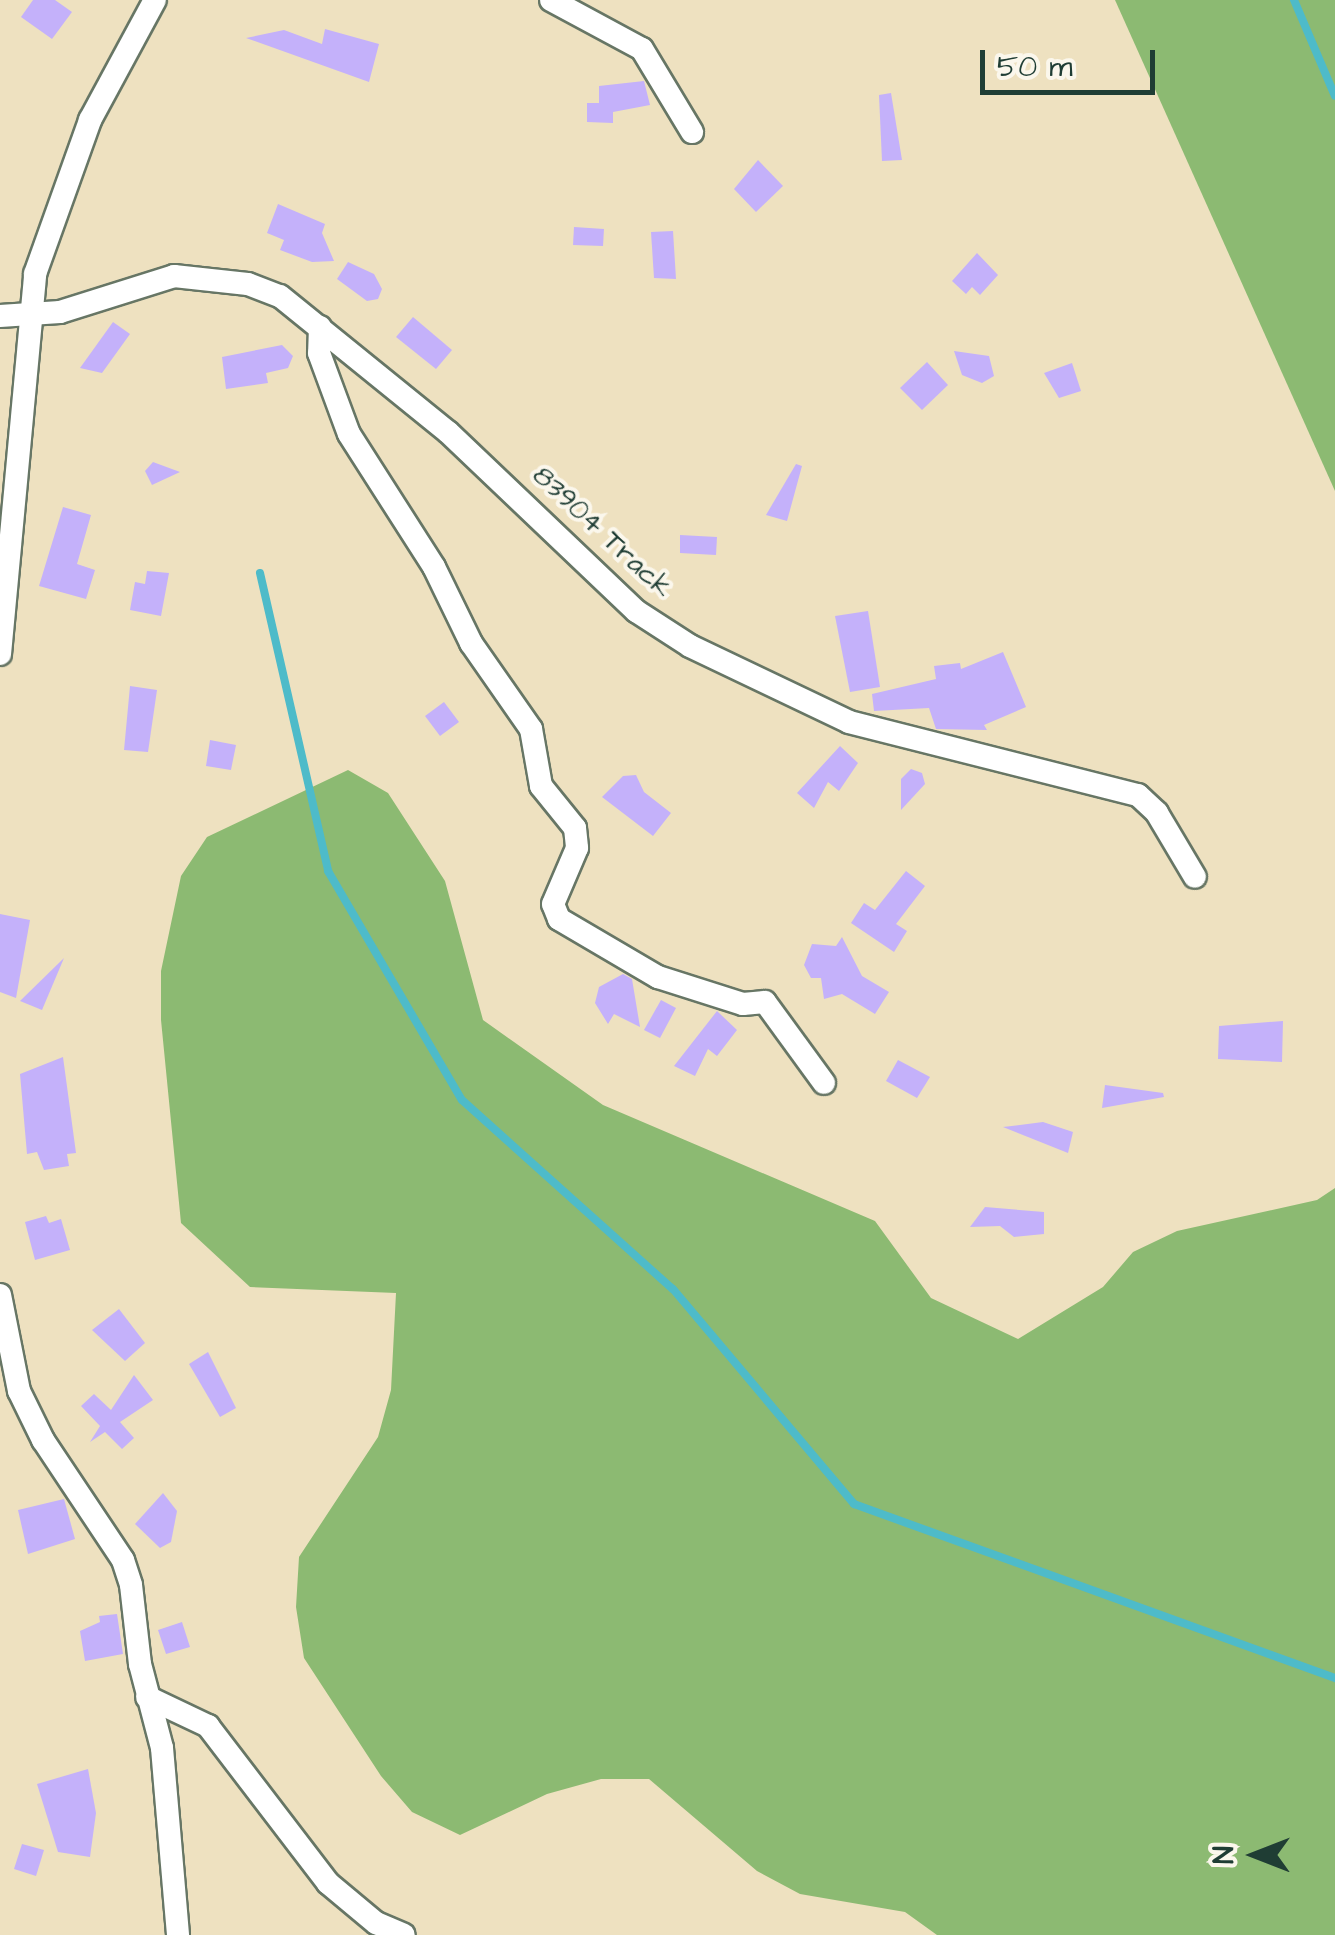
<!DOCTYPE html>
<html>
<head>
<meta charset="utf-8">
<style>
	body { margin:0 }
	#map { position:relative; width:1335px; height:1935px; overflow:hidden; background:#eee1c0; font-family:"Architects Daughter",sans-serif }
	div>[style] { position:absolute }
	[style*='--x'] { left:calc(var(--x)*1px); top:calc(var(--y)*1px); width:calc(var(--w)*1px); rotate:calc(var(--a)*1deg) }
	.forest>* { inset:0; background:#8cba72 }
	.stream>* { height:8px; margin:-4px; padding:0 4px; transform-origin:4px; border-radius:4px; background:#4ebbc9 }
	.building>* { inset:0; background:#c4b1fa }
	.roads { filter:drop-shadow(2px 0 #677665) drop-shadow(-2px 0 #677665) drop-shadow(0 2px #677665) drop-shadow(0 -2px #677665) }
	.minor>* { height:22px; margin:-11px; padding:0 11px; transform-origin:11px; border-radius:11px; background:#fff }
	span { translate:-50% -50%; white-space:nowrap; text-align:center; line-height:1.15; -webkit-text-stroke:8px #fbf7ec; paint-order:stroke }
	.street-label { font-size:28px; color:#1f3d34 }
	.north { position:absolute; left:1205px; top:1805px; width:100px; height:100px; -webkit-text-stroke:8px #fbf7ec; paint-order:stroke; rotate:270deg; font-size:28px; font-weight:700; line-height:40px; text-align:center; color:#1f3d34 }
	.north::after { content:''; display:block; margin:auto; width:35px; height:45px; background:#1f3d34; clip-path:polygon(50% 0,100% 100%,50% 72%,0 100%) }
	.scale { position:absolute; left:980px; top:50px; width:175px; height:45px; box-sizing:border-box; border:5px solid #1f3d34; border-top:0; padding-left:12px; font-size:30px; line-height:35px; white-space:nowrap; color:#1f3d34; -webkit-text-stroke:8px #fbf7ec; paint-order:stroke }
</style>
</head>
<body>
<div id="map">
	<div class="forest">
		<div style="clip-path:polygon(1115px 0,1335px 0,1335px 491px)"></div>
		<div style="clip-path:polygon(348px 770px,388px 793px,445px 881px,483px 1020px,603px 1105px,875px 1221px,931px 1298px,1018px 1339px,1103px 1287px,1133px 1252px,1177px 1231px,1317px 1200px,1335px 1188px,1335px 1935px,937px 1935px,905px 1912px,800px 1894px,757px 1871px,649px 1779px,601px 1779px,547px 1794px,460px 1835px,412px 1812px,381px 1776px,304px 1658px,296px 1607px,299px 1557px,378px 1437px,391px 1390px,396px 1293px,250px 1287px,181px 1223px,161px 1020px,161px 971px,181px 876px,207px 837px)"></div>
	</div>
	<div class="stream">
		<div style="--x:1294;--y:0;--w:104;--a:66.9"></div>
		<div style="--x:260;--y:573;--w:306;--a:77.1"></div>
		<div style="--x:328;--y:871;--w:265;--a:59.7"></div>
		<div style="--x:462;--y:1100;--w:283;--a:41.9"></div>
		<div style="--x:673;--y:1289;--w:281;--a:49.9"></div>
		<div style="--x:854;--y:1504;--w:512;--a:19.89"></div>
	</div>
	<div class="building">
		<div style="clip-path:polygon(33px 0,55px 0,72px 12px,52px 39px,21px 17px)"></div>
		<div style="clip-path:polygon(325px 29px,379px 44px,369px 82px,246px 38px,284px 30px,322px 44px)"></div>
		<div style="clip-path:polygon(644px 81px,650px 105px,613px 112px,613px 123px,587px 122px,587px 103px,599px 103px,599px 86px)"></div>
		<div style="clip-path:polygon(891px 93px,902px 160px,882px 161px,879px 95px)"></div>
		<div style="clip-path:polygon(758px 160px,783px 186px,756px 212px,734px 189px)"></div>
		<div style="clip-path:polygon(278px 204px,325px 224px,322px 233px,334px 261px,312px 262px,280px 250px,284px 240px,267px 233px)"></div>
		<div style="clip-path:polygon(574px 227px,604px 229px,603px 246px,573px 245px)"></div>
		<div style="clip-path:polygon(673px 231px,676px 279px,654px 278px,651px 232px)"></div>
		<div style="clip-path:polygon(977px 253px,998px 275px,980px 295px,972px 287px,966px 294px,952px 281px)"></div>
		<div style="clip-path:polygon(348px 262px,374px 274px,382px 289px,378px 299px,367px 301px,337px 279px)"></div>
		<div style="clip-path:polygon(413px 317px,452px 350px,436px 369px,396px 337px)"></div>
		<div style="clip-path:polygon(113px 322px,130px 334px,102px 373px,80px 368px)"></div>
		<div style="clip-path:polygon(282px 345px,293px 356px,288px 368px,266px 373px,268px 383px,226px 389px,222px 357px)"></div>
		<div style="clip-path:polygon(954px 351px,989px 356px,994px 376px,982px 383px,962px 375px)"></div>
		<div style="clip-path:polygon(927px 362px,948px 385px,922px 410px,900px 388px)"></div>
		<div style="clip-path:polygon(1072px 363px,1081px 391px,1059px 398px,1044px 373px)"></div>
		<div style="clip-path:polygon(153px 462px,180px 472px,152px 485px,145px 471px)"></div>
		<div style="clip-path:polygon(796px 464px,802px 466px,787px 521px,766px 515px)"></div>
		<div style="clip-path:polygon(63px 507px,91px 515px,77px 564px,95px 570px,86px 599px,39px 586px)"></div>
		<div style="clip-path:polygon(680px 535px,717px 537px,716px 555px,680px 553px)"></div>
		<div style="clip-path:polygon(147px 571px,169px 573px,161px 616px,130px 610px,135px 582px,145px 584px)"></div>
		<div style="clip-path:polygon(868px 611px,880px 687px,850px 692px,835px 616px)"></div>
		<div style="clip-path:polygon(1003px 652px,1026px 707px,984px 725px,987px 730px,936px 729px,929px 708px,874px 711px,872px 694px,936px 679px,934px 666px,960px 663px,961px 669px)"></div>
		<div style="clip-path:polygon(130px 686px,157px 690px,148px 752px,124px 750px)"></div>
		<div style="clip-path:polygon(444px 702px,459px 722px,440px 736px,425px 716px)"></div>
		<div style="clip-path:polygon(210px 740px,236px 745px,231px 770px,206px 766px)"></div>
		<div style="clip-path:polygon(840px 746px,858px 763px,839px 791px,828px 782px,814px 808px,797px 793px)"></div>
		<div style="clip-path:polygon(911px 769px,922px 773px,925px 784px,901px 810px,901px 779px)"></div>
		<div style="clip-path:polygon(636px 775px,644px 792px,671px 813px,653px 836px,602px 797px,623px 776px)"></div>
		<div style="clip-path:polygon(906px 871px,925px 886px,896px 924px,907px 931px,894px 952px,851px 923px,864px 903px,875px 910px)"></div>
		<div style="clip-path:polygon(0 914px,30px 920px,16px 998px,0 992px)"></div>
		<div style="clip-path:polygon(842px 937px,862px 976px,889px 992px,875px 1014px,842px 994px,824px 999px,821px 978px,811px 978px,804px 965px,812px 944px,836px 946px)"></div>
		<div style="clip-path:polygon(64px 958px,42px 1010px,20px 1001px)"></div>
		<div style="clip-path:polygon(623px 974px,632px 979px,640px 1027px,614px 1014px,608px 1024px,595px 1003px,599px 987px)"></div>
		<div style="clip-path:polygon(661px 1000px,676px 1008px,660px 1038px,644px 1030px)"></div>
		<div style="clip-path:polygon(717px 1011px,737px 1030px,717px 1056px,708px 1049px,695px 1076px,674px 1066px)"></div>
		<div style="clip-path:polygon(1283px 1021px,1282px 1062px,1218px 1059px,1219px 1026px)"></div>
		<div style="clip-path:polygon(63px 1057px,76px 1153px,67px 1154px,69px 1166px,44px 1170px,37px 1152px,27px 1154px,20px 1074px)"></div>
		<div style="clip-path:polygon(898px 1060px,930px 1077px,917px 1098px,886px 1081px)"></div>
		<div style="clip-path:polygon(1105px 1085px,1163px 1093px,1164px 1097px,1102px 1108px)"></div>
		<div style="clip-path:polygon(1043px 1122px,1073px 1132px,1068px 1153px,1003px 1127px)"></div>
		<div style="clip-path:polygon(985px 1207px,1044px 1212px,1044px 1234px,1014px 1237px,1000px 1226px,970px 1227px)"></div>
		<div style="clip-path:polygon(46px 1216px,49px 1223px,61px 1219px,70px 1250px,35px 1260px,25px 1222px)"></div>
		<div style="clip-path:polygon(119px 1309px,145px 1343px,125px 1361px,92px 1330px)"></div>
		<div style="clip-path:polygon(208px 1352px,236px 1408px,220px 1417px,189px 1364px)"></div>
		<div style="clip-path:polygon(134px 1375px,153px 1400px,120px 1422px,134px 1438px,122px 1449px,105px 1432px,90px 1442px,100px 1426px,81px 1406px,94px 1394px,111px 1410px)"></div>
		<div style="clip-path:polygon(163px 1493px,177px 1511px,171px 1542px,160px 1548px,135px 1524px)"></div>
		<div style="clip-path:polygon(64px 1499px,75px 1539px,28px 1554px,18px 1510px)"></div>
		<div style="clip-path:polygon(117px 1614px,123px 1654px,85px 1661px,80px 1631px,100px 1622px,99px 1616px)"></div>
		<div style="clip-path:polygon(182px 1622px,190px 1647px,166px 1654px,158px 1630px)"></div>
		<div style="clip-path:polygon(88px 1769px,96px 1813px,90px 1857px,58px 1852px,37px 1784px)"></div>
		<div style="clip-path:polygon(22px 1844px,44px 1850px,36px 1876px,14px 1869px)"></div>
	</div>
	<div class="roads">
		<div class="minor">
			<div style="--x:551;--y:0;--w:103;--a:28.3"></div>
			<div style="--x:642;--y:49;--w:97;--a:58.9"></div>
			<div style="--x:0;--y:316;--w:60;--a:-3.8"></div>
			<div style="--x:60;--y:312;--w:120;--a:-17.5"></div>
			<div style="--x:174;--y:276;--w:74;--a:6.2"></div>
			<div style="--x:248;--y:284;--w:34;--a:21"></div>
			<div style="--x:280;--y:296;--w:216;--a:39"></div>
			<div style="--x:448;--y:432;--w:260;--a:43.6"></div>
			<div style="--x:636;--y:611;--w:64;--a:32.9"></div>
			<div style="--x:690;--y:646;--w:176;--a:25.5"></div>
			<div style="--x:849;--y:722;--w:298;--a:14.2"></div>
			<div style="--x:1138;--y:795;--w:26;--a:43"></div>
			<div style="--x:1157;--y:813;--w:74;--a:59.3"></div>
			<div style="--x:320;--y:327;--w:26;--a:92"></div>
			<div style="--x:319;--y:353;--w:86;--a:69.7"></div>
			<div style="--x:349;--y:434;--w:158;--a:57.4"></div>
			<div style="--x:434;--y:567;--w:85;--a:64"></div>
			<div style="--x:471;--y:643;--w:105;--a:55.1"></div>
			<div style="--x:531;--y:729;--w:58;--a:80"></div>
			<div style="--x:541;--y:786;--w:54;--a:51"></div>
			<div style="--x:575;--y:828;--w:20;--a:84"></div>
			<div style="--x:577;--y:848;--w:61;--a:113.2"></div>
			<div style="--x:553;--y:904;--w:16;--a:68"></div>
			<div style="--x:559;--y:919;--w:115;--a:30.4"></div>
			<div style="--x:658;--y:977;--w:89;--a:17.6"></div>
			<div style="--x:743;--y:1004;--w:22;--a:-5"></div>
			<div style="--x:765;--y:1002;--w:100;--a:53.9"></div>
			<div style="--x:0;--y:654;--w:382;--a:-84.7"></div>
			<div style="--x:35;--y:274;--w:164;--a:-70.3"></div>
			<div style="--x:90;--y:120;--w:136;--a:-61.6"></div>
			<div style="--x:0;--y:1295;--w:98;--a:78.8"></div>
			<div style="--x:19;--y:1391;--w:55;--a:63.9"></div>
			<div style="--x:43;--y:1440;--w:144;--a:56.3"></div>
			<div style="--x:123;--y:1560;--w:26;--a:72"></div>
			<div style="--x:131;--y:1585;--w:80;--a:83.5"></div>
			<div style="--x:140;--y:1664;--w:87;--a:75.3"></div>
			<div style="--x:162;--y:1748;--w:188;--a:85.1"></div>
			<div style="--x:147;--y:1697;--w:68;--a:25.4"></div>
			<div style="--x:208;--y:1726;--w:198;--a:52.6"></div>
			<div style="--x:328;--y:1883;--w:62;--a:39.8"></div>
			<div style="--x:376;--y:1923;--w:30;--a:23"></div>
		</div>
	</div>
	<div class="street-label">
		<span style="left:602px;top:532px;rotate:43deg">83904 Track</span>
	</div>
	<div class="north">N</div>
	<div class="scale">50 m</div>
</div>
</body>
</html>
